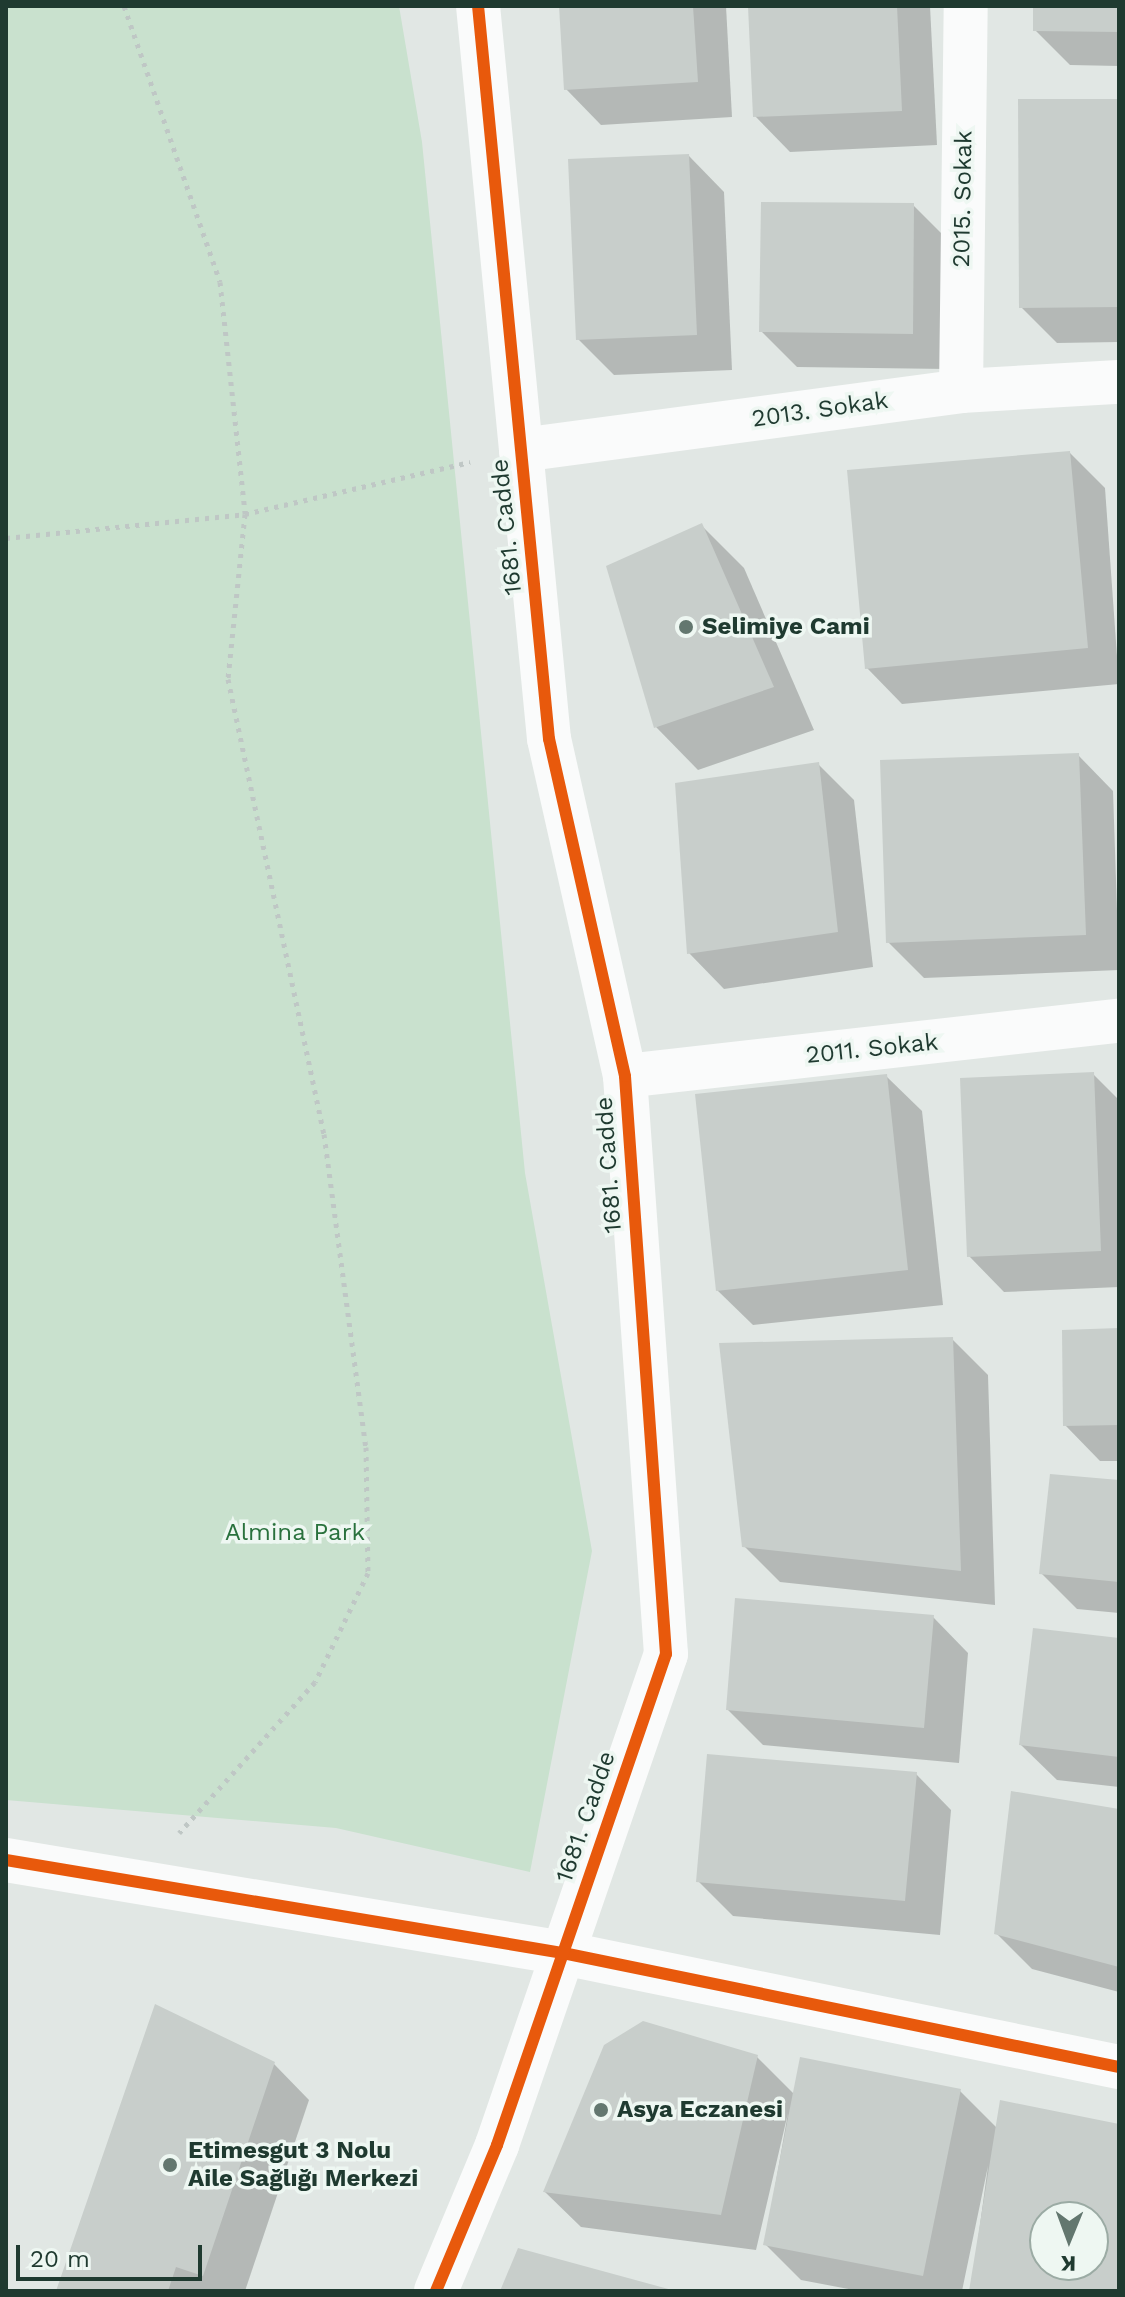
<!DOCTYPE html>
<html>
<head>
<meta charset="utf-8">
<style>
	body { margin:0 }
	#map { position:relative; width:1125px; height:2297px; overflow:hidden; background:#e1e7e4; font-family:"Work Sans",sans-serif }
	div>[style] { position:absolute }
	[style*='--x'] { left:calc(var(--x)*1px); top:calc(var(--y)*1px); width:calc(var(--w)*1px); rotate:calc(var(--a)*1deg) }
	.green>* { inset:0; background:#c9e1ce }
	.shadow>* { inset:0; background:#0003 }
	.building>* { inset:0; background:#c8cecb }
	.path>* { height:5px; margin-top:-2.5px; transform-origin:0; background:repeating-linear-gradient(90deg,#bfc7c5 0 4px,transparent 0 10px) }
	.minor>* { height:44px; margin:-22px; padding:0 22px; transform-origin:22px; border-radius:22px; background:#fafbfb }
	.cycleway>* { height:12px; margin:-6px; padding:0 6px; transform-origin:6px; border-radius:6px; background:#e8590c }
	.dots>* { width:22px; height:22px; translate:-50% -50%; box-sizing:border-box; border:4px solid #eef7f2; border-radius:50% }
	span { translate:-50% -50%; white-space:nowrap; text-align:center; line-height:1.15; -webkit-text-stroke:7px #eef7f2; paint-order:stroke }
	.street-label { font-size:24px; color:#1f3a30 }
	.poi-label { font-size:24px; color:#1f3a30; font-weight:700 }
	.left { translate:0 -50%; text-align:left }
	.park-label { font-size:24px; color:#29713d }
	.frame { position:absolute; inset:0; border:8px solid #1f3a30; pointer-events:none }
	.north { position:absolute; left:1029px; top:2201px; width:80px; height:80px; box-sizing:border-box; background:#eef7f2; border:2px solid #9baba4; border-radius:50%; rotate:181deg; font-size:22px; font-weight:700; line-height:32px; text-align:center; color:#1f3a30 }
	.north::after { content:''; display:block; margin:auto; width:28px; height:36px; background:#63776f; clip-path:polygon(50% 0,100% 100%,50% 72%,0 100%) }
	.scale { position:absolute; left:16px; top:2245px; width:186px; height:36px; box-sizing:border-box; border:4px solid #1f3a30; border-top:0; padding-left:10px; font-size:24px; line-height:28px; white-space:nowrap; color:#1f3a30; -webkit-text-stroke:6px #eef7f2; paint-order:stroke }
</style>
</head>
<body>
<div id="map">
	<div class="green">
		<div style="clip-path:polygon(6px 6px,399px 6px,422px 142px,525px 1173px,592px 1551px,530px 1872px,336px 1828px,6px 1800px)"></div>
	</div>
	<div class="shadow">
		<div style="clip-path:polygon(561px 6px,726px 6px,732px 117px,601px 125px,566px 89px)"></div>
		<div style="clip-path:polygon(750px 6px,930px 6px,937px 145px,790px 152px,755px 116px)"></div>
		<div style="clip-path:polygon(1035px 6px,1119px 6px,1119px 66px,1070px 65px,1035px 30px)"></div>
		<div style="clip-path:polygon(1119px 101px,1119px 342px,1057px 343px,1021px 307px)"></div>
		<div style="clip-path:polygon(689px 156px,724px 192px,732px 370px,614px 375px,578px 339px)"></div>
		<div style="clip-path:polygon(913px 205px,949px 241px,947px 369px,797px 367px,761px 331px)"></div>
		<div style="clip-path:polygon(1070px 453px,1105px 488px,1119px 684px,902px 704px,867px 668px)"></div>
		<div style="clip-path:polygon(702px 526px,744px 568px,814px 730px,698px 770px,656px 727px)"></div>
		<div style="clip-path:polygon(1078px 755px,1113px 791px,1119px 970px,924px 978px,888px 942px)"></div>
		<div style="clip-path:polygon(818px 764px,854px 800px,873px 967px,724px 989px,689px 953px)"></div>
		<div style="clip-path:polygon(1093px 1074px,1119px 1100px,1119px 1287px,1004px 1292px,969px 1256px)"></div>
		<div style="clip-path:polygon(886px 1076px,922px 1111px,943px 1305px,753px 1325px,717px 1290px)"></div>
		<div style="clip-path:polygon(1119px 1330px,1119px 1461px,1100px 1461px,1065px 1425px)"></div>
		<div style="clip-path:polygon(952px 1339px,988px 1375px,995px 1605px,780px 1582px,744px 1546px)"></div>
		<div style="clip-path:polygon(1119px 1482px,1119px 1613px,1077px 1609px,1041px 1573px)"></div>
		<div style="clip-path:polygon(933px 1617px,968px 1653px,959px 1763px,763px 1745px,728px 1710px)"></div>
		<div style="clip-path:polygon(1119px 1640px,1119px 1787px,1057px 1780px,1021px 1745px)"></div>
		<div style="clip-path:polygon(916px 1774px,951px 1810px,940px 1935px,733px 1916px,698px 1881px)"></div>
		<div style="clip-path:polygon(1119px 1811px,1119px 1992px,1032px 1969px,996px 1933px)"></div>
		<div style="clip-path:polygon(evenodd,757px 2057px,795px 2095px,960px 2091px,997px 2128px,1119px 2126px,1119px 2291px,971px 2291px,988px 2166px,962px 2291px,859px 2291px,801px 2280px,765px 2244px,788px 2113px,756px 2250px,581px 2227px,545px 2192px,757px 2057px,1045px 2217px,1093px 2217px,1093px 2265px,1045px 2265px,1045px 2217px)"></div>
		<div style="clip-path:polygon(274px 2064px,309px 2100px,245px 2291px,58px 2291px)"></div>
	</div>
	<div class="building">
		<div style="clip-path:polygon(559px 6px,693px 6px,698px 82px,564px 90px)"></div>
		<div style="clip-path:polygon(748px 6px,897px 6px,902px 111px,753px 117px)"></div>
		<div style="clip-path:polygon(1033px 6px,1119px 6px,1119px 32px,1033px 31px)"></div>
		<div style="clip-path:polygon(1018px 99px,1119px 99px,1119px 307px,1019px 308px)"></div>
		<div style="clip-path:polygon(689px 154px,697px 335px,576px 340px,568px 159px)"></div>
		<div style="clip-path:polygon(761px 202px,914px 203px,913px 334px,759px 332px)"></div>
		<div style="clip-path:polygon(1070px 451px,1088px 648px,865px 669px,847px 470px)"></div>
		<div style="clip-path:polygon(702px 523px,774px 687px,654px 728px,606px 566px)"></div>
		<div style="clip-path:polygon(1079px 753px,1086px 935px,886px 943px,880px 760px)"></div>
		<div style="clip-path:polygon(819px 762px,838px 932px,687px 954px,675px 783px)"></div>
		<div style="clip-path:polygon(1094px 1072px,1101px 1251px,967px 1257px,960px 1078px)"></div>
		<div style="clip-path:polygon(887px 1074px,908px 1270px,716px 1291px,695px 1094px)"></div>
		<div style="clip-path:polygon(1119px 1328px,1119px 1425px,1063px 1426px,1062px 1330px)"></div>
		<div style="clip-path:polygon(953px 1337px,961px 1571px,742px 1547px,719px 1343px)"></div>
		<div style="clip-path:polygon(1050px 1474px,1119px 1480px,1119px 1582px,1039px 1574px)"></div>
		<div style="clip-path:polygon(735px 1598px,934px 1615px,924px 1728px,726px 1710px)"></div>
		<div style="clip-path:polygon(1033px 1628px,1119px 1638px,1119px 1757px,1019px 1745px)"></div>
		<div style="clip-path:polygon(707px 1754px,917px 1772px,905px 1901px,696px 1882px)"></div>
		<div style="clip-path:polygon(1011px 1791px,1119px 1809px,1119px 1967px,994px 1934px)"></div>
		<div style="clip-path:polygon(155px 2004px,275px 2062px,203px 2276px,176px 2267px,168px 2291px,56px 2291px)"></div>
		<div style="clip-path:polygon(643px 2021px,758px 2055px,721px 2215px,543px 2192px,604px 2045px)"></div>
		<div style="clip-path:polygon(800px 2057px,961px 2089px,923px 2276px,763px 2245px)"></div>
		<div style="clip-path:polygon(evenodd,1000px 2100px,1119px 2124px,1119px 2291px,969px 2291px,1000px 2100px,1045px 2217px,1093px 2217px,1093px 2265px,1045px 2265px,1045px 2217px)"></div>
		<div style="clip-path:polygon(518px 2248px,672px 2290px,672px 2291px,500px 2291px)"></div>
	</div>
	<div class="path">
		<div style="--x:124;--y:6;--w:292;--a:70.8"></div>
		<div style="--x:220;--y:282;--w:233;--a:83.8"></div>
		<div style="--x:245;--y:514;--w:166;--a:95.9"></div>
		<div style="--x:228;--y:679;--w:465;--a:78.1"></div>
		<div style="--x:324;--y:1134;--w:316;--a:82.4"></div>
		<div style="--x:366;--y:1447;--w:126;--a:89.1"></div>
		<div style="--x:368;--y:1573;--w:121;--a:115.9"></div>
		<div style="--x:315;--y:1682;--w:203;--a:132"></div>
		<div style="--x:6;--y:538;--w:240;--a:-5.7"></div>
		<div style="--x:245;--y:514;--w:231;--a:-13"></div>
	</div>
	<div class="minor">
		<div style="--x:961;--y:391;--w:385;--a:-89.3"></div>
		<div style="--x:521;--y:450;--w:444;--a:-7.6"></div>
		<div style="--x:961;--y:391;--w:158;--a:-3.3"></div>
		<div style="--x:625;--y:1076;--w:497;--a:-6.4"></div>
		<div style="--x:6;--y:1860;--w:565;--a:9.48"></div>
		<div style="--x:563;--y:1953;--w:568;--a:11.59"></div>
		<div style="--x:436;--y:2291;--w:158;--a:-67.3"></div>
		<div style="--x:497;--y:2145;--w:519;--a:-71.01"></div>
		<div style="--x:666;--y:1654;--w:579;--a:-94.06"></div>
		<div style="--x:625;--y:1076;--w:345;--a:-102.7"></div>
		<div style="--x:549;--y:739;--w:736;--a:-95.53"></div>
	</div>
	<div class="cycleway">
		<div style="--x:6;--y:1860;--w:565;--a:9.48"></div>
		<div style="--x:563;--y:1953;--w:568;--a:11.59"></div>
		<div style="--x:436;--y:2291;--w:158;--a:-67.3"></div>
		<div style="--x:497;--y:2145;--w:519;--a:-71.01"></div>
		<div style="--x:666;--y:1654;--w:579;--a:-94.06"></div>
		<div style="--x:625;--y:1076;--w:345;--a:-102.7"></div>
		<div style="--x:549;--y:739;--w:736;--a:-95.53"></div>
	</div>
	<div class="dots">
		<div style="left:686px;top:627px;background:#63776f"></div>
		<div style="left:601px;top:2110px;background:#63776f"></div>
		<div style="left:170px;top:2165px;background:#63776f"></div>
	</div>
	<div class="street-label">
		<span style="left:963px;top:199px;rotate:-89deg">2015. Sokak</span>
		<span style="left:820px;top:410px;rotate:-8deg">2013. Sokak</span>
		<span style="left:507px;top:527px;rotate:-96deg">1681. Cadde</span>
		<span style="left:872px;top:1049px;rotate:-6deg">2011. Sokak</span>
		<span style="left:609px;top:1165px;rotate:-94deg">1681. Cadde</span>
		<span style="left:586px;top:1817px;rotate:-71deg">1681. Cadde</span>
	</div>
	<div class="poi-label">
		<span class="left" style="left:702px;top:627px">Selimiye Cami</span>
		<span class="left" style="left:617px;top:2110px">Asya Eczanesi</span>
		<span class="left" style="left:188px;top:2165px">Etimesgut 3 Nolu<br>Aile Sağlığı Merkezi</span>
	</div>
	<div class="park-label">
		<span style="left:295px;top:1533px">Almina Park</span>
	</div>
	<div class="frame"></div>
	<div class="north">K</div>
	<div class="scale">20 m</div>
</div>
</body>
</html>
